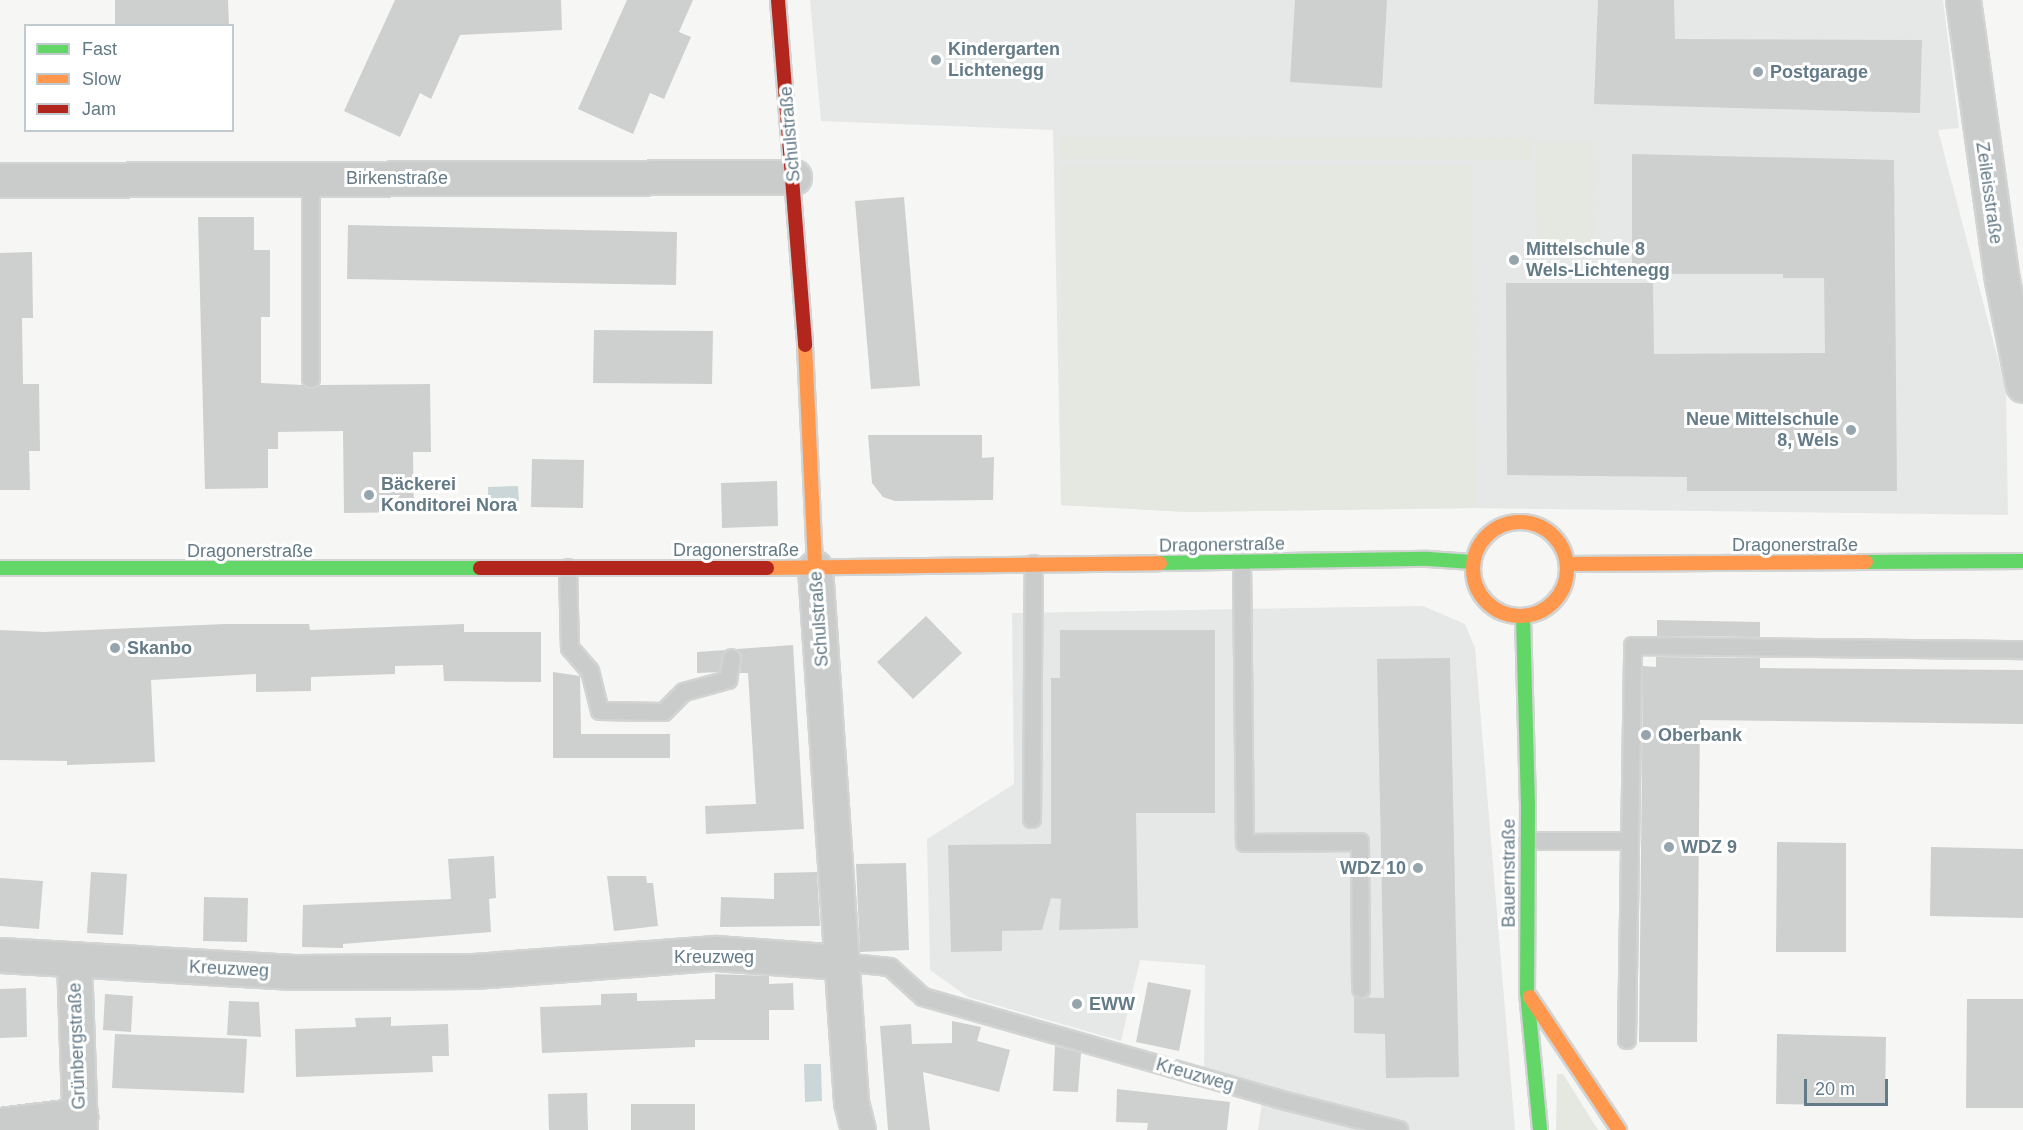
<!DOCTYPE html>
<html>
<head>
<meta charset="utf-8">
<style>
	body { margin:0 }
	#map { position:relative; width:2023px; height:1130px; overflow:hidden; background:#f6f6f4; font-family:Arial,sans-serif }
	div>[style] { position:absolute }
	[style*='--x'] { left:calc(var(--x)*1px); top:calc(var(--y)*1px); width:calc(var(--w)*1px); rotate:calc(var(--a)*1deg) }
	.built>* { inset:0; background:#e6e7e7 }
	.green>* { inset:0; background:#e5e8e1 }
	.water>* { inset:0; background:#cbd6d8 }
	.building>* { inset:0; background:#ced0d0 }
	.roads { filter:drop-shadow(2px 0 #d2d4d4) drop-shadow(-2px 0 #d2d4d4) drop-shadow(0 2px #d2d4d4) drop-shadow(0 -2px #d2d4d4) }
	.lane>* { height:16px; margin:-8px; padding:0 8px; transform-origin:8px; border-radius:8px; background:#cacccc }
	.street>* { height:33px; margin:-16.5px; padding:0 16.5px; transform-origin:16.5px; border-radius:16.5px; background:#cacccc }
	.fast>* { height:14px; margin:-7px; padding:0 7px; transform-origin:7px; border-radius:7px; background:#63d668 }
	.slow>* { height:14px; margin:-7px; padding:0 7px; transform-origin:7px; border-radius:7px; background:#ff974d }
	.slow>.ring { margin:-7px; padding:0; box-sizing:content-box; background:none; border:14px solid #ff974d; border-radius:50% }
	.jam>* { height:14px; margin:-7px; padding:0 7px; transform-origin:7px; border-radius:7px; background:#b3261e }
	.dots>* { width:16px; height:16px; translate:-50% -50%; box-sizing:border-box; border:3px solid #fff; border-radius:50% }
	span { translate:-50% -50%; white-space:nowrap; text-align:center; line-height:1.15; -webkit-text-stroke:6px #fff; paint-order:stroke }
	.poi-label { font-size:18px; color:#637a87; font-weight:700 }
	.left { translate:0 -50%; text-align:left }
	.right { translate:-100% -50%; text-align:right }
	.street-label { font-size:18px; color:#637a87 }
	.legend { position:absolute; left:24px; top:24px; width:210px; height:108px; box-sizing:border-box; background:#fff; border:2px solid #c1cacf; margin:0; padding:8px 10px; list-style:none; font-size:18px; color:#637a87 }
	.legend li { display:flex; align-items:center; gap:12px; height:30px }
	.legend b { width:30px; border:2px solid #c1cacf }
	.scale { position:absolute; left:1804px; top:1079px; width:84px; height:27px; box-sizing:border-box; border:3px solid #637a87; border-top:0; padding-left:8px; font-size:18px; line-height:21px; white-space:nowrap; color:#637a87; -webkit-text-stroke:4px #fff; paint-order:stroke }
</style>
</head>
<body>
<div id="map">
	<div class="built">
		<div style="clip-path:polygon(810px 0,1943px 0,1959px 128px,1938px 130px,2006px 390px,2008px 515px,1475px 508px,1188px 512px,1061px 505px,1053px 130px,821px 121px)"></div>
		<div style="clip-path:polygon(1423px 606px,1465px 624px,1475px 648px,1515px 1130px,1258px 1130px,1264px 1089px,1204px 1067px,1205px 965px,1140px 960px,1121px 1041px,968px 997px,930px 970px,927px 839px,1014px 784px,1012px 613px)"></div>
	</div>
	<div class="green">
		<div style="clip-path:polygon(1059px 137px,1531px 138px,1531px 160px,1059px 159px)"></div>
		<div style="clip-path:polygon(1536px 141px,1593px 141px,1594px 244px,1537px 244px)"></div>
		<div style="clip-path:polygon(1061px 165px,1472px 166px,1475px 508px,1188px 512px,1061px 505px)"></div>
		<div style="clip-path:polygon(1557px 1074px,1563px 1074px,1598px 1130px,1556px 1130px)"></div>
	</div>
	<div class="water">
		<div style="clip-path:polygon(518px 486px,519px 501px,488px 503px,488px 487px)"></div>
		<div style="clip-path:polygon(804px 1064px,821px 1064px,822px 1101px,805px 1102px)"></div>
	</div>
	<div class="building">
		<div style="clip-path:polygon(115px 0,228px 0,229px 26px,115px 26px)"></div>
		<div style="clip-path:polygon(395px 0,561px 0,562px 30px,460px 35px,431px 99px,420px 93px,400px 137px,344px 111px)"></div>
		<div style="clip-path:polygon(627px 0,693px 0,679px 32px,691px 37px,664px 99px,650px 93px,633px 134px,578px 109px)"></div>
		<div style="clip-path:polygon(1295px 0,1387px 0,1382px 88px,1290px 82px)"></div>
		<div style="clip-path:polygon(1598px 0,1674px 0,1675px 39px,1922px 40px,1920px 113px,1594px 104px)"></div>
		<div style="clip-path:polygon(1632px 154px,1894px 160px,1897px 491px,1687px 491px,1687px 477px,1507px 475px,1506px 283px,1653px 283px,1654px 354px,1825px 353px,1824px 278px,1783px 278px,1783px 274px,1632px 274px)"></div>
		<div style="clip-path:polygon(904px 197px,920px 386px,871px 389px,855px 201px)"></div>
		<div style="clip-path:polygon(198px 217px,254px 217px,254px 250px,270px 250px,270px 317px,261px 317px,261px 383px,303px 385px,310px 389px,320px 385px,430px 384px,431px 452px,413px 452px,414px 512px,344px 513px,343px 431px,278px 432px,278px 449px,268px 449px,268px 488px,205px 489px)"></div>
		<div style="clip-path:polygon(348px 225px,677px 232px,676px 285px,347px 279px)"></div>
		<div style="clip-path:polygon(32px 252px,33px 318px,22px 318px,23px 384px,39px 384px,40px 451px,29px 451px,30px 490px,0 490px,0 253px)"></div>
		<div style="clip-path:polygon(594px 330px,713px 331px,712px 384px,593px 383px)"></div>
		<div style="clip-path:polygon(868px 435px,982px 435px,982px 458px,994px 457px,993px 500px,895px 501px,883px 497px,872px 483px)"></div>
		<div style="clip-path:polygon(532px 459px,584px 460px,583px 508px,531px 507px)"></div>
		<div style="clip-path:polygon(777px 481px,778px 526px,722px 528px,721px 483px)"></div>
		<div style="clip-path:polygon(926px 616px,962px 653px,913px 699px,877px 662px)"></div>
		<div style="clip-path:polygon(1657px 620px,1760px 622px,1760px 637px,1657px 636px)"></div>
		<div style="clip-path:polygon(224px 624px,309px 624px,310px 630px,464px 624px,464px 632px,541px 632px,541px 682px,444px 681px,443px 665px,395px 666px,395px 674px,311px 677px,311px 691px,256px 692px,256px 674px,151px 680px,155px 762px,67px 765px,67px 761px,0 760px,0 630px,44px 632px)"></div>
		<div style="clip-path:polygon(1060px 630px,1215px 630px,1215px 813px,1136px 813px,1138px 928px,1059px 930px,1061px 899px,1051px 898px,1042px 930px,1002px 931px,1002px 951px,951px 952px,948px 845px,1051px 844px,1051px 678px,1060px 678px)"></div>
		<div style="clip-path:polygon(793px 645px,804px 829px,706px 834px,705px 806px,756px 804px,748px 673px,740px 673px,742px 655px,737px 649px)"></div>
		<div style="clip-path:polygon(726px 650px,719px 672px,697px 673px,697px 652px)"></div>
		<div style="clip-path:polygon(1656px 657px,1760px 658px,1760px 668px,2023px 670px,2023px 724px,1700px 720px,1697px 1042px,1639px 1042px,1643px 666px,1656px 667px)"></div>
		<div style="clip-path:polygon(1450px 658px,1459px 1077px,1386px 1078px,1385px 1034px,1354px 1033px,1354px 997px,1384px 998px,1377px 659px)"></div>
		<div style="clip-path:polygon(553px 672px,580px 676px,581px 734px,670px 734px,670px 758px,553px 758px)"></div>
		<div style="clip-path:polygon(1777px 842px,1846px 843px,1846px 952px,1776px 952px)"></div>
		<div style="clip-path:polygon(1931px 847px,2023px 849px,2023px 918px,1930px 916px)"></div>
		<div style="clip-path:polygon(494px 856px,496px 898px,489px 899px,491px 932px,343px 944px,343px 948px,302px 947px,303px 905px,451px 899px,448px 859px)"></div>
		<div style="clip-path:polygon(906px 863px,909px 950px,860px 952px,856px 864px)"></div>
		<div style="clip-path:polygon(91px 872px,127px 874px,123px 935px,87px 933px)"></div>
		<div style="clip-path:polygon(817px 872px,820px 926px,720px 927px,721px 897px,774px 899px,774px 873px)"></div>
		<div style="clip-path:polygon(607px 876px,646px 876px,647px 883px,653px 883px,658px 926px,614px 931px)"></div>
		<div style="clip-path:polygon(0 878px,43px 881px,39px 929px,0 926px)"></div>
		<div style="clip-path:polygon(204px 897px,248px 898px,247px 942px,203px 941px)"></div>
		<div style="clip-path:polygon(715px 974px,769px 976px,769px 984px,793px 983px,794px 1010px,769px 1010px,769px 1040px,695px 1040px,695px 1047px,542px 1053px,540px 1007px,601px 1005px,601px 994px,637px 993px,637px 1001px,715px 999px)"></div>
		<div style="clip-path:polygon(1148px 982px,1191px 990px,1179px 1051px,1136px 1042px)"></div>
		<div style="clip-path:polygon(26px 988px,27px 1037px,0 1038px,0 989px)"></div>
		<div style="clip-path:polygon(105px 994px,133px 996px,131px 1032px,103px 1030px)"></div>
		<div style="clip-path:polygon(1967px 999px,2023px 999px,2023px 1108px,1966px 1108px)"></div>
		<div style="clip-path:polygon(229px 1001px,259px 1002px,261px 1037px,227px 1035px)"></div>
		<div style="clip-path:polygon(391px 1017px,391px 1026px,448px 1024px,449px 1056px,432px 1056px,433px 1072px,296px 1077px,295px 1029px,356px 1027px,355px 1018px)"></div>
		<div style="clip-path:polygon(952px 1021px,981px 1027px,977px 1041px,1010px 1050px,999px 1092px,923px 1072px,930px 1130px,888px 1130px,880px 1026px,911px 1024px,912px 1044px,952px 1043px)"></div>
		<div style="clip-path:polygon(115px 1034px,247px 1039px,244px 1093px,112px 1088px)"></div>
		<div style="clip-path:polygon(1777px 1034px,1886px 1037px,1885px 1106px,1776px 1104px)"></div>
		<div style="clip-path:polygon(1055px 1046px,1081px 1053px,1078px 1092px,1053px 1091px)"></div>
		<div style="clip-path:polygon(1117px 1089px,1230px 1102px,1227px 1130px,1147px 1130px,1148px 1123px,1116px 1122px)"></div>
		<div style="clip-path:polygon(587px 1093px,588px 1130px,549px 1130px,548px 1094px)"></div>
		<div style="clip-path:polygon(631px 1104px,695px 1104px,695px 1130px,631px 1130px)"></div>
	</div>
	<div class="roads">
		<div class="lane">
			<div style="--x:311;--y:179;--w:200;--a:90"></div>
			<div style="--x:1242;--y:563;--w:280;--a:89.4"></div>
			<div style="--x:1245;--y:843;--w:115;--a:-0.5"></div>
			<div style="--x:1360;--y:842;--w:147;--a:89.6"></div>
			<div style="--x:568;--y:568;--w:80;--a:88.6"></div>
			<div style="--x:570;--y:648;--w:30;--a:49"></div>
			<div style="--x:590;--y:671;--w:41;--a:76"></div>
			<div style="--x:600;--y:711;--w:64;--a:0.9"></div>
			<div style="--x:664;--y:712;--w:28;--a:-45"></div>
			<div style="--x:684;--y:692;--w:46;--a:-15.3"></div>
			<div style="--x:728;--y:680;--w:22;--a:-80"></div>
			<div style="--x:1032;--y:819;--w:255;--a:-89.6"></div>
			<div style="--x:1528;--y:841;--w:101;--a:0"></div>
			<div style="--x:841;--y:962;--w:49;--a:5.8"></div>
			<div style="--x:890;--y:967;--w:45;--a:42.3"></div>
			<div style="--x:923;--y:997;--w:369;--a:16"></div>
			<div style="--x:1278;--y:1099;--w:125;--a:14.4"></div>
			<div style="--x:1627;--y:1040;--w:394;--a:-89.1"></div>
			<div style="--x:1633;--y:646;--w:390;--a:0.6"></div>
		</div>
		<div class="street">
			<div style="--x:1963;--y:0;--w:283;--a:82.1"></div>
			<div style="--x:2002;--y:280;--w:107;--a:78.7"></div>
			<div style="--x:0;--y:180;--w:794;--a:-0.22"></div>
			<div style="--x:815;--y:568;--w:535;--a:86.14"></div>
			<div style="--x:851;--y:1102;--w:29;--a:76"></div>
			<div style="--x:0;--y:955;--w:294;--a:3.3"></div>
			<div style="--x:294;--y:972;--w:180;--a:-0.3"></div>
			<div style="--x:474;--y:971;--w:242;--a:-4.3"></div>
			<div style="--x:715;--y:953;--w:126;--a:4.1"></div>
			<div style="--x:74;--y:961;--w:169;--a:88"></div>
			<div style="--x:0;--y:1125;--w:81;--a:-7.1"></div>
		</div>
		<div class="fast">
			<div style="--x:1866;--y:562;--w:157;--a:-0.4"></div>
			<div style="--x:1160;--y:563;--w:268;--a:-0.9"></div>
			<div style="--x:1428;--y:559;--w:44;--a:3.9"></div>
			<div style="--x:0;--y:568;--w:480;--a:0"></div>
			<div style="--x:1523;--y:616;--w:187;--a:88.5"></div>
			<div style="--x:1528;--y:803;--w:189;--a:90.3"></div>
			<div style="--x:1527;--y:992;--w:139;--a:84.6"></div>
		</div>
		<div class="slow">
			<div style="--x:805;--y:345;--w:223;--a:87.4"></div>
			<div class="ring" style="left:1473px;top:522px;width:80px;height:80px"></div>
			<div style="--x:1568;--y:564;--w:298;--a:-0.4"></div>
			<div style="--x:767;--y:568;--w:393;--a:-0.7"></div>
			<div style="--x:1530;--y:997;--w:160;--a:56.2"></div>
		</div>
		<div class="jam">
			<div style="--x:778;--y:0;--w:346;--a:85.5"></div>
			<div style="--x:480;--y:568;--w:287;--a:0"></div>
		</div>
	</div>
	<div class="dots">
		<div style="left:936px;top:60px;background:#96a5ad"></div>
		<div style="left:1758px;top:72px;background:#96a5ad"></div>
		<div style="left:1514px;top:260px;background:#96a5ad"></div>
		<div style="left:1851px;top:430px;background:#96a5ad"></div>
		<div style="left:369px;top:495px;background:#96a5ad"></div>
		<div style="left:115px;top:648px;background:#96a5ad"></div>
		<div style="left:1646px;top:735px;background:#96a5ad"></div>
		<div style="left:1669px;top:847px;background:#96a5ad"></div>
		<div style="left:1418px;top:868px;background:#96a5ad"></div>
		<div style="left:1077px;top:1004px;background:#96a5ad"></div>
	</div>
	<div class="poi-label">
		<span class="left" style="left:948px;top:60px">Kindergarten<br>Lichtenegg</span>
		<span class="left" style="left:1770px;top:72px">Postgarage</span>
		<span class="left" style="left:1526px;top:260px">Mittelschule 8<br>Wels-Lichtenegg</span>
		<span class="right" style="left:1839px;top:430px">Neue Mittelschule<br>8, Wels</span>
		<span class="left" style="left:381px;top:495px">Bäckerei<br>Konditorei Nora</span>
		<span class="left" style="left:127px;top:648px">Skanbo</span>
		<span class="left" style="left:1658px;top:735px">Oberbank</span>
		<span class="left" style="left:1681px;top:847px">WDZ 9</span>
		<span class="right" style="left:1406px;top:868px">WDZ 10</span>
		<span class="left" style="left:1089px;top:1004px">EWW</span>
	</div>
	<div class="street-label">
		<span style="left:790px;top:134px;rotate:-95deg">Schulstraße</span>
		<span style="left:397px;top:178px">Birkenstraße</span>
		<span style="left:1989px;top:193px;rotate:82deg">Zeileisstraße</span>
		<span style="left:1222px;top:545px;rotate:-1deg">Dragonerstraße</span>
		<span style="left:1795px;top:545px">Dragonerstraße</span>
		<span style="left:736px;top:550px">Dragonerstraße</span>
		<span style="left:250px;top:551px">Dragonerstraße</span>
		<span style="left:819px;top:619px;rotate:-94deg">Schulstraße</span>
		<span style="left:1509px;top:873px;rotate:-90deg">Bauernstraße</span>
		<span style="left:714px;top:957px">Kreuzweg</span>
		<span style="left:229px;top:969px;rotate:3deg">Kreuzweg</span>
		<span style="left:77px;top:1046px;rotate:-92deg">Grünbergstraße</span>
		<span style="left:1195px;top:1075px;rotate:16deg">Kreuzweg</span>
	</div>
	<ul class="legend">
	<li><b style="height:8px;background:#63d668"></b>Fast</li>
	<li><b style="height:8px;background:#ff974d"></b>Slow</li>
	<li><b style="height:8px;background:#b3261e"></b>Jam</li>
	</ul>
	<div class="scale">20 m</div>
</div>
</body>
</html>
